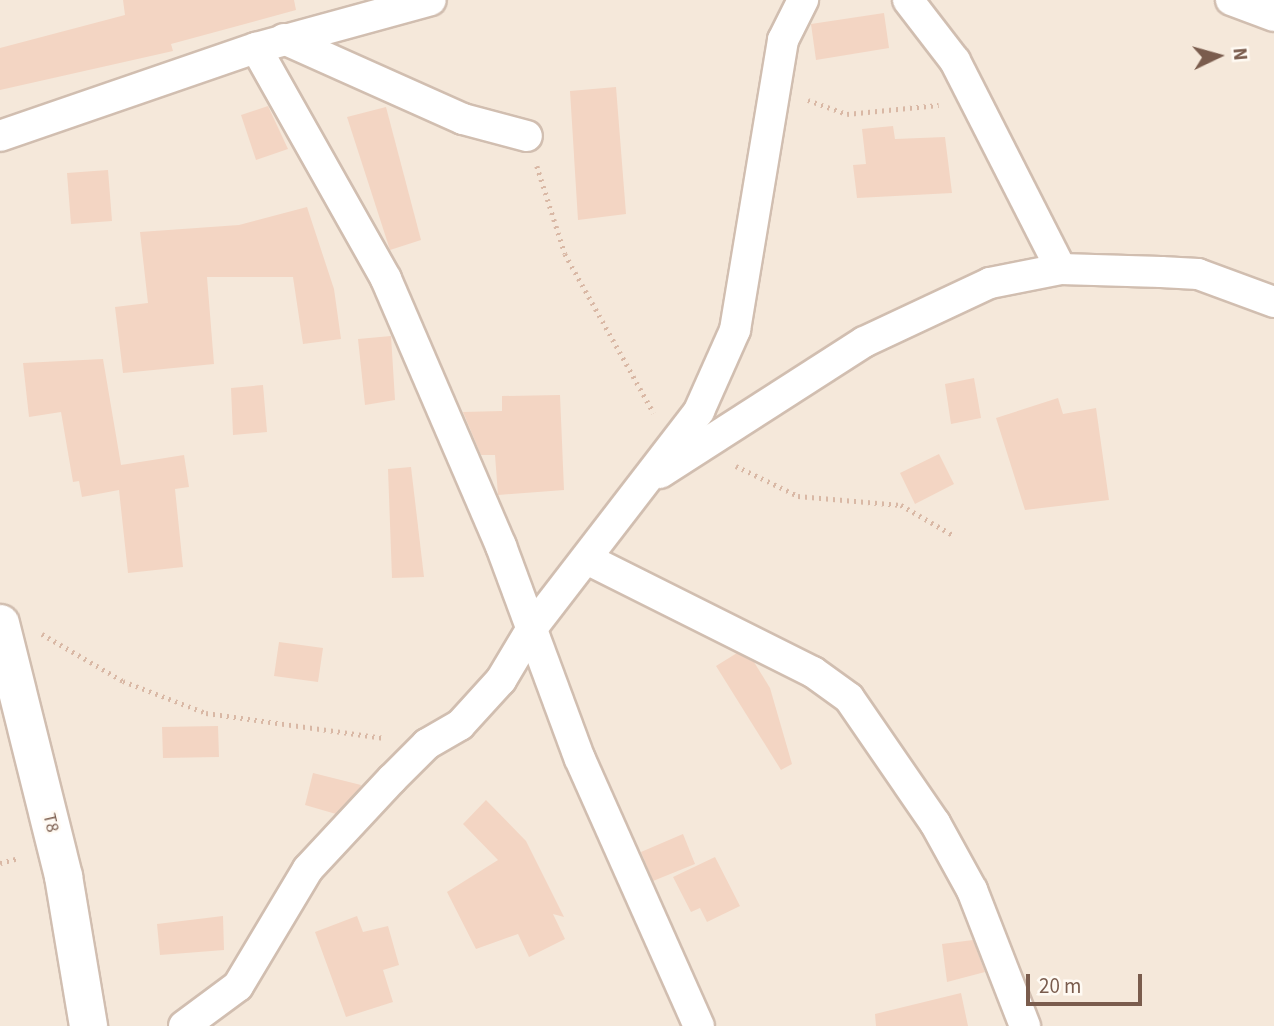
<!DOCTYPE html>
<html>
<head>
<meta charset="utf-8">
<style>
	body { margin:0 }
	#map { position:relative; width:1274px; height:1026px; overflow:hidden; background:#fdf6ec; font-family:"Source Sans 3",sans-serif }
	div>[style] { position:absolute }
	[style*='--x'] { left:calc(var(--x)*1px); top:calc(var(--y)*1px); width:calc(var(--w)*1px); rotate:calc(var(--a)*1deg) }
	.residential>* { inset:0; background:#f5e8da }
	.building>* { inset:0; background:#f3d5c3 }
	.path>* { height:4.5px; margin-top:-2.25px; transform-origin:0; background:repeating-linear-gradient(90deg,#d9b8a5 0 2px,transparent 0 7px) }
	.roads { filter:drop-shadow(2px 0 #d1beb0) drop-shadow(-2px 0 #d1beb0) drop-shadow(0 2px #d1beb0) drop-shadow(0 -2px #d1beb0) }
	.minor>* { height:30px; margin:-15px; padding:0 15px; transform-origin:15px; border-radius:15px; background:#fff }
	.tertiary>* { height:37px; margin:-18.5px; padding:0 18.5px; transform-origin:18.5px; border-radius:18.5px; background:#fff }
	span { translate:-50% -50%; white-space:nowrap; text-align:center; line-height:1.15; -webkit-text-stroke:5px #fffaf3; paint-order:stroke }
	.street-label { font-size:18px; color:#7a5c4d }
	.north { position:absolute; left:1183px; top:21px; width:70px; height:70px; -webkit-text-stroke:5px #fffaf3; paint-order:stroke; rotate:85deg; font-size:19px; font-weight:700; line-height:28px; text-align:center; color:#7a5c4d }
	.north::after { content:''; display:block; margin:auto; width:24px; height:32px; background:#7a5c4d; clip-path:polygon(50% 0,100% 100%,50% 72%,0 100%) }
	.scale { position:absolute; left:1026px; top:974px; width:116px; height:32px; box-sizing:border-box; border:4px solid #7a5c4d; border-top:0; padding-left:9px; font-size:21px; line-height:24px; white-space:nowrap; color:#7a5c4d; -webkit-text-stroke:5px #fffaf3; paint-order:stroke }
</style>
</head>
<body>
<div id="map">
	<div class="residential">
		<div style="clip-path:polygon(0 0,1274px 0,1274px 1026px,0 1026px)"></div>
	</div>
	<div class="building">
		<div style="clip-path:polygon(123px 0,294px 0,296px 10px,171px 44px,173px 51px,0 90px,0 48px,125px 15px)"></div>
		<div style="clip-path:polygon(884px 13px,889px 48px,816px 60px,811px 24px)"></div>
		<div style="clip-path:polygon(616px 87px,626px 214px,578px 220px,570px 91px)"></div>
		<div style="clip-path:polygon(268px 106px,288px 149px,256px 160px,241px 115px)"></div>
		<div style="clip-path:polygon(386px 107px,421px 240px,390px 250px,347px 117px)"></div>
		<div style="clip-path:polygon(893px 126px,895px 139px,945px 137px,952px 193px,857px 198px,853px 165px,866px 164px,862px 129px)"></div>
		<div style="clip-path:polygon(108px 170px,112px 221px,71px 224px,67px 173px)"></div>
		<div style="clip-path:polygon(307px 207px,334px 289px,341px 339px,303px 344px,293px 277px,207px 277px,214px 364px,123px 373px,115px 307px,148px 303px,140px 232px,239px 225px)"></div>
		<div style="clip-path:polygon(391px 336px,395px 400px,365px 405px,358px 339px)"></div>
		<div style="clip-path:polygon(103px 359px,121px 465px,184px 455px,189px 487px,175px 489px,183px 567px,128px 573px,119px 490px,82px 497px,79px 481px,73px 482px,61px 412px,29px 417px,23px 363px)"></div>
		<div style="clip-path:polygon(974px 378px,981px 418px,951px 424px,945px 384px)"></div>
		<div style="clip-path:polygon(263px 385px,267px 432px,233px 435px,231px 388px)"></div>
		<div style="clip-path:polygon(560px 395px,564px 490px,498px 495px,495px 455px,481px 455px,463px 412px,502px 411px,502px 396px)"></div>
		<div style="clip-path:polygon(1058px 398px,1063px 414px,1096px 408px,1109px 500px,1025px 510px,996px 418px)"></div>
		<div style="clip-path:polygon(939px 454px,954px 484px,915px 504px,900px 473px)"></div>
		<div style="clip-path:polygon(411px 467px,424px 577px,392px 578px,388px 469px)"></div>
		<div style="clip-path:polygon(279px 642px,323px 648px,318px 682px,274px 676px)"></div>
		<div style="clip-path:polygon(737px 653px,754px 662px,770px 688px,792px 764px,781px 770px,716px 666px)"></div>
		<div style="clip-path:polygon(218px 726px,219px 757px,163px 758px,162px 727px)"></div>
		<div style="clip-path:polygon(313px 773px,361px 785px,360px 788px,336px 814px,305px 805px)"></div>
		<div style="clip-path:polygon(486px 800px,526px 841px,564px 917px,553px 914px,565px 939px,529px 957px,518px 934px,476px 949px,447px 892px,498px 860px,463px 824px)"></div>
		<div style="clip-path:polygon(683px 834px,695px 864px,653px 881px,641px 852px)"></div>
		<div style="clip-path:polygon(715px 857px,740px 906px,707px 922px,700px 908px,691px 912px,673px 877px)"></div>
		<div style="clip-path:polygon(223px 916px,224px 950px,160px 955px,157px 924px)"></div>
		<div style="clip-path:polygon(357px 916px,363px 932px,388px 926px,399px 965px,383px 970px,393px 1002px,346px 1017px,315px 932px)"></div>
		<div style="clip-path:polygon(973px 940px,985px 972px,947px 982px,942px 944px)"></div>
		<div style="clip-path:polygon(961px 993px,968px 1026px,876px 1026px,875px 1014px)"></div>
	</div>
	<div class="path">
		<div style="--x:808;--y:100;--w:41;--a:19.7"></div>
		<div style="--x:847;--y:114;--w:92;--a:-5.6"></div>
		<div style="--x:537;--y:166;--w:92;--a:72.3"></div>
		<div style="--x:565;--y:254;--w:182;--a:60.8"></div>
		<div style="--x:736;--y:466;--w:69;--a:25.8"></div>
		<div style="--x:798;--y:496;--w:103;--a:5"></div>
		<div style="--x:901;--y:505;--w:60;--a:30"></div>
		<div style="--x:42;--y:634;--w:94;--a:30.1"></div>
		<div style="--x:123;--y:681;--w:89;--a:21.1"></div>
		<div style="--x:206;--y:713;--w:180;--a:8"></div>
		<div style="--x:0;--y:863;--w:20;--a:-15"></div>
	</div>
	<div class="roads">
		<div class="minor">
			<div style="--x:908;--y:0;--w:77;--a:52.4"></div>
			<div style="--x:955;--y:61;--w:233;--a:63"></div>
			<div style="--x:1231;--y:0;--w:46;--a:20.4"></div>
			<div style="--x:284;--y:39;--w:196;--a:24.1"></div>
			<div style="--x:463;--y:119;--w:66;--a:14.9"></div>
			<div style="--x:256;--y:48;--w:265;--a:60.6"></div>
			<div style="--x:386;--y:279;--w:291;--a:66.7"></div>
			<div style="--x:501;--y:546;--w:227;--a:69.7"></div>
			<div style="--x:580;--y:759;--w:292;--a:66"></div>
			<div style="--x:0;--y:136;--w:271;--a:-19"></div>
			<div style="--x:256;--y:48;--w:181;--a:-15.3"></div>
			<div style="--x:660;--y:473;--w:242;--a:-32.7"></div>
			<div style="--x:864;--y:342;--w:139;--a:-25.1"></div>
			<div style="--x:990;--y:283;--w:72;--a:-11.2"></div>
			<div style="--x:1061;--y:269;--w:100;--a:1.7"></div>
			<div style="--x:1161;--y:272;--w:37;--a:3"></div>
			<div style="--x:1198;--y:274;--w:81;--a:20.2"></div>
			<div style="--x:587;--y:559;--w:253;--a:26.6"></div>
			<div style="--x:813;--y:672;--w:44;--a:35.8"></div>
			<div style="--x:849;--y:698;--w:152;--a:55.5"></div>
			<div style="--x:935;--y:823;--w:77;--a:61.1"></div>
			<div style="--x:972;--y:890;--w:146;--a:68.7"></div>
			<div style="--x:184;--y:1026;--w:67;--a:-36.5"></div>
			<div style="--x:238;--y:986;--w:136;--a:-59.1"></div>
			<div style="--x:308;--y:869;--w:123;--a:-47"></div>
			<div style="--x:392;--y:779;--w:49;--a:-45"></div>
			<div style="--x:427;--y:744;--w:38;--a:-30"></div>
			<div style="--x:460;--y:725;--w:61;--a:-47.7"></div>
			<div style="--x:501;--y:680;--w:61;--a:-59.2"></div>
			<div style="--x:532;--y:628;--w:274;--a:-52.4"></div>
			<div style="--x:699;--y:411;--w:89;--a:-66"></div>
			<div style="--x:735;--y:330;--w:294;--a:-80.6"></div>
			<div style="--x:783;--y:40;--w:45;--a:-63.4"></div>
		</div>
		<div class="tertiary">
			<div style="--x:0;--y:623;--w:261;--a:76"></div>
			<div style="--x:63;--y:876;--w:152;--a:80.5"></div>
		</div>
	</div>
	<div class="street-label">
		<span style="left:50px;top:823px;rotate:77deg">T8</span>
	</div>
	<div class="north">N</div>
	<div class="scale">20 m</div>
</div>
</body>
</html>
